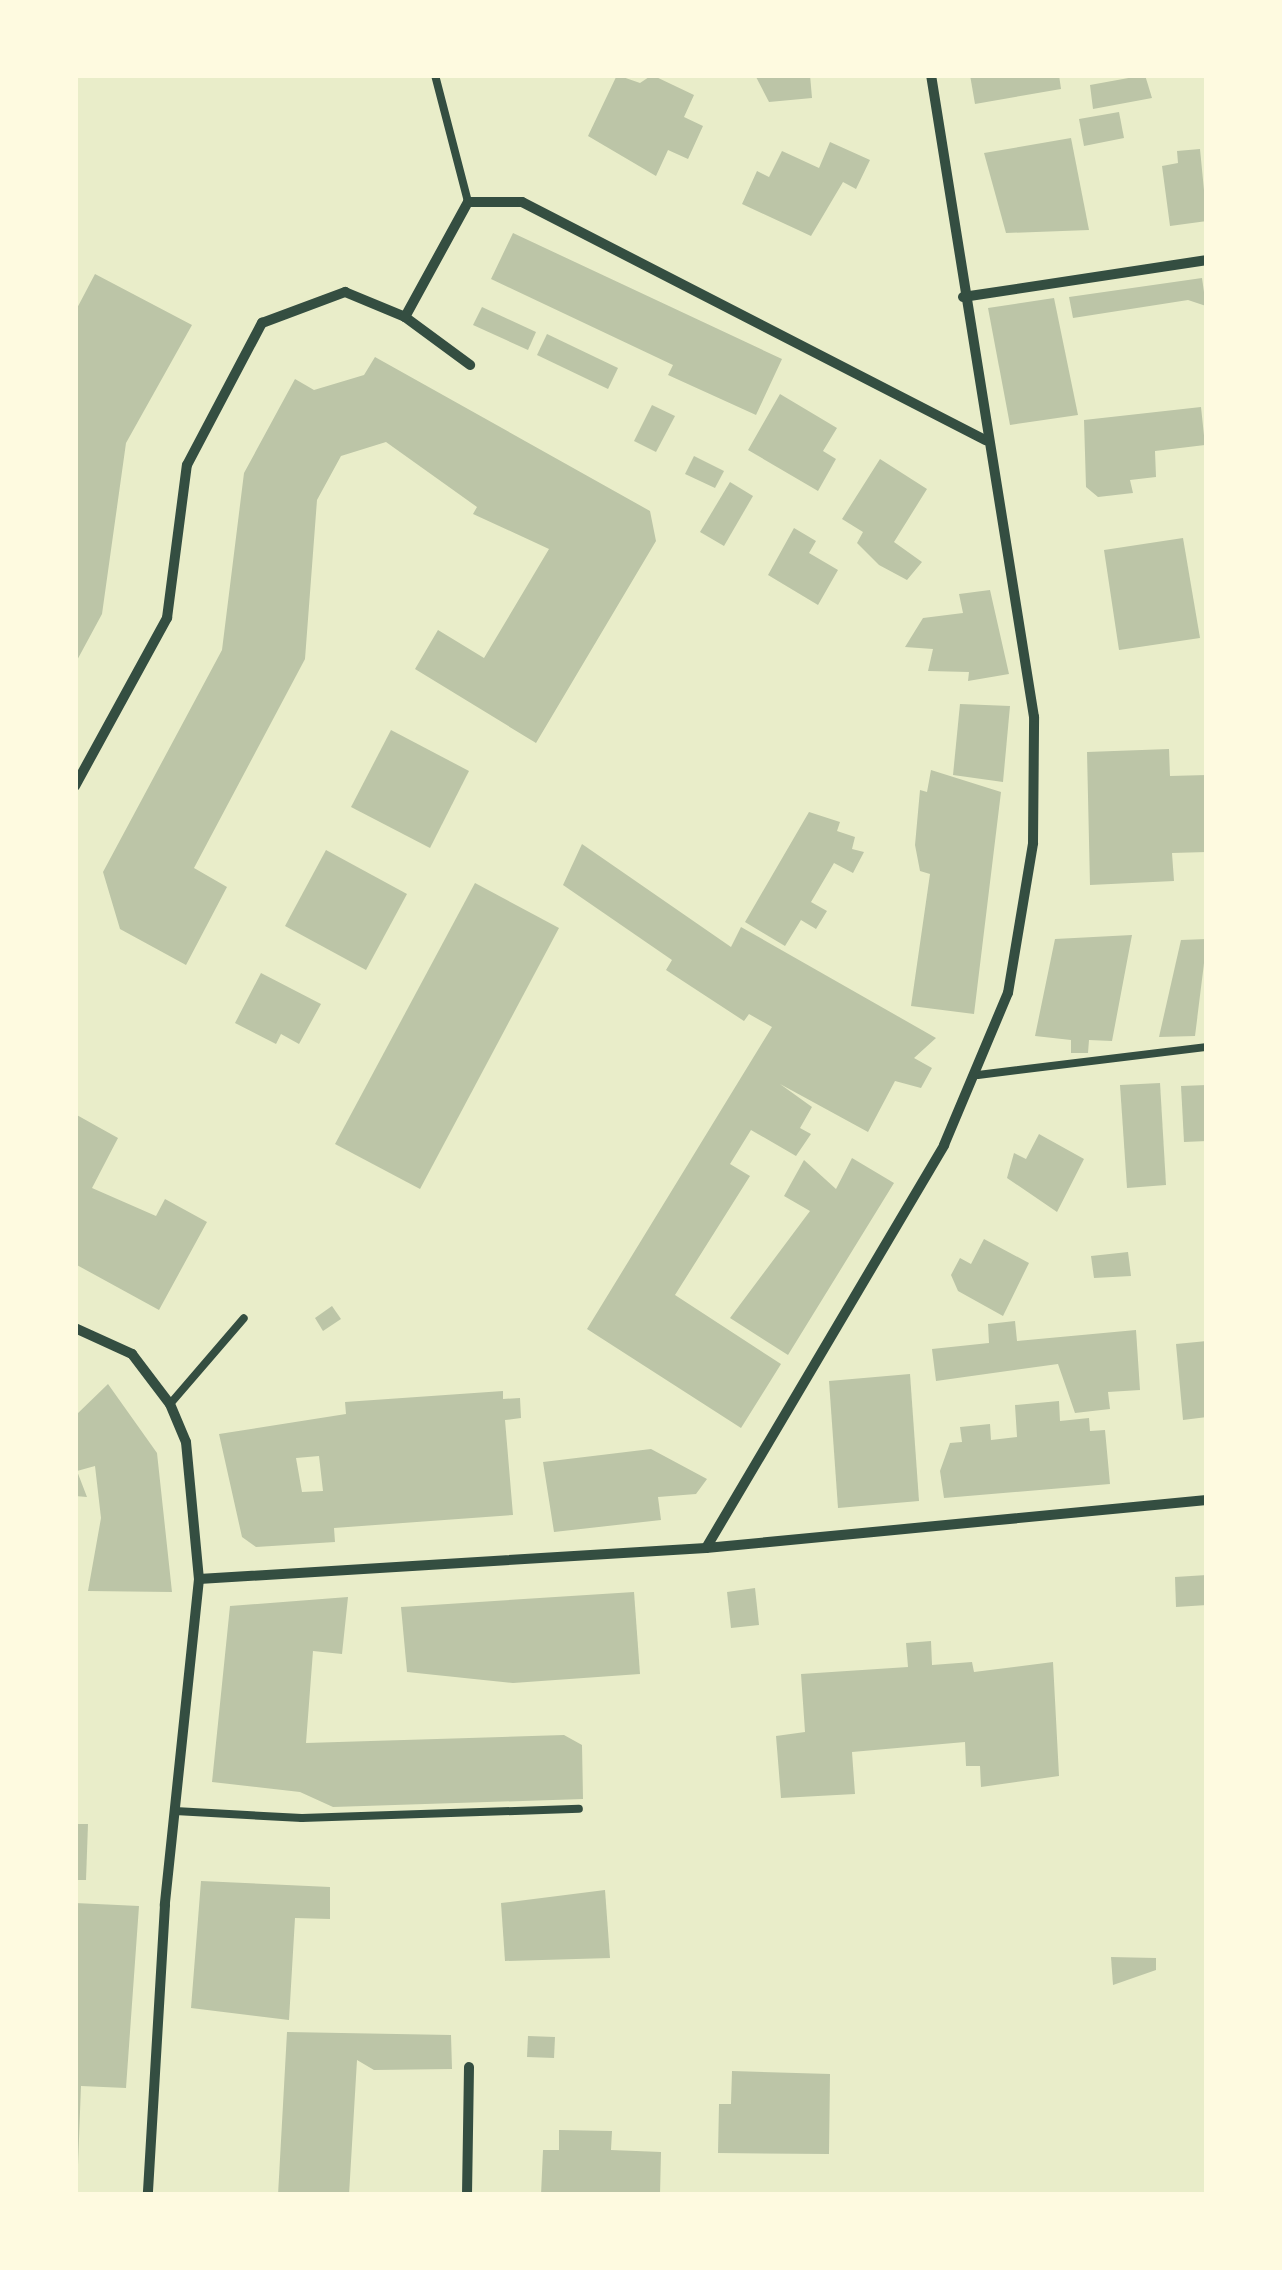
<!DOCTYPE html>
<html>
<head>
<meta charset="utf-8">
<style>
	body { margin:0 }
	#map { position:relative; width:1282px; height:2270px; overflow:hidden; background:#e9edc9; font-family:"Noto Sans",sans-serif }
	div>[style] { position:absolute }
	[style*='--x'] { left:calc(var(--x)*1px); top:calc(var(--y)*1px); width:calc(var(--w)*1px); rotate:calc(var(--a)*1deg) }
	.building>* { inset:0; background:#bcc5a7 }
	.service>* { height:8px; margin:-4px; padding:0 4px; transform-origin:4px; border-radius:4px; background:#344e41 }
	.minor>* { height:10px; margin:-5px; padding:0 5px; transform-origin:5px; border-radius:5px; background:#344e41 }
	span { translate:-50% -50%; white-space:nowrap; text-align:center; line-height:1.15; -webkit-text-stroke:10px #fefae0; paint-order:stroke }
	.frame { position:absolute; inset:0; border:78px solid #fefae0; pointer-events:none }
</style>
</head>
<body>
<div id="map">
	<div class="building">
		<div style="clip-path:polygon(617px 75px,640px 83px,652px 75px,694px 95px,684px 117px,703px 126px,688px 159px,668px 150px,656px 176px,588px 136px)"></div>
		<div style="clip-path:polygon(755px 75px,810px 75px,812px 98px,769px 102px)"></div>
		<div style="clip-path:polygon(970px 75px,1059px 75px,1061px 89px,975px 104px)"></div>
		<div style="clip-path:polygon(1145px 75px,1152px 98px,1093px 109px,1090px 85px)"></div>
		<div style="clip-path:polygon(1119px 112px,1124px 138px,1084px 146px,1079px 119px)"></div>
		<div style="clip-path:polygon(1071px 138px,1089px 230px,1006px 233px,984px 153px)"></div>
		<div style="clip-path:polygon(830px 142px,870px 160px,856px 189px,843px 182px,811px 236px,742px 204px,757px 171px,769px 177px,782px 151px,819px 168px)"></div>
		<div style="clip-path:polygon(1200px 149px,1207px 221px,1170px 226px,1162px 166px,1178px 163px,1177px 151px)"></div>
		<div style="clip-path:polygon(513px 233px,782px 359px,756px 415px,668px 375px,673px 365px,491px 279px)"></div>
		<div style="clip-path:polygon(95px 274px,192px 325px,126px 443px,102px 614px,75px 664px,75px 312px)"></div>
		<div style="clip-path:polygon(1202px 278px,1206px 306px,1188px 300px,1073px 318px,1069px 297px)"></div>
		<div style="clip-path:polygon(1054px 298px,1078px 415px,1010px 425px,988px 308px)"></div>
		<div style="clip-path:polygon(482px 307px,536px 332px,528px 350px,473px 325px)"></div>
		<div style="clip-path:polygon(547px 334px,618px 368px,608px 389px,537px 355px)"></div>
		<div style="clip-path:polygon(375px 357px,650px 511px,656px 541px,536px 743px,415px 669px,438px 630px,484px 658px,549px 549px,473px 514px,477px 507px,386px 442px,341px 456px,317px 500px,305px 659px,194px 868px,227px 887px,186px 965px,120px 929px,103px 872px,222px 650px,244px 473px,295px 379px,314px 390px,364px 375px)"></div>
		<div style="clip-path:polygon(780px 394px,837px 428px,823px 451px,836px 459px,818px 491px,748px 450px)"></div>
		<div style="clip-path:polygon(652px 405px,675px 416px,656px 452px,634px 441px)"></div>
		<div style="clip-path:polygon(1201px 407px,1205px 445px,1155px 451px,1156px 477px,1130px 480px,1133px 493px,1098px 497px,1086px 487px,1084px 420px)"></div>
		<div style="clip-path:polygon(694px 456px,724px 471px,715px 488px,685px 474px)"></div>
		<div style="clip-path:polygon(880px 459px,927px 489px,894px 542px,922px 562px,907px 580px,879px 565px,857px 543px,863px 532px,842px 519px)"></div>
		<div style="clip-path:polygon(730px 482px,753px 496px,724px 546px,700px 532px)"></div>
		<div style="clip-path:polygon(794px 528px,816px 541px,809px 553px,838px 570px,818px 605px,768px 575px)"></div>
		<div style="clip-path:polygon(1183px 538px,1200px 638px,1119px 650px,1104px 550px)"></div>
		<div style="clip-path:polygon(990px 590px,1009px 674px,968px 681px,969px 672px,928px 671px,933px 649px,905px 647px,923px 618px,963px 613px,959px 594px)"></div>
		<div style="clip-path:polygon(960px 704px,1010px 706px,1003px 782px,953px 775px)"></div>
		<div style="clip-path:polygon(391px 730px,469px 771px,430px 848px,351px 807px)"></div>
		<div style="clip-path:polygon(1169px 749px,1170px 776px,1207px 775px,1207px 852px,1172px 853px,1174px 881px,1090px 885px,1087px 752px)"></div>
		<div style="clip-path:polygon(931px 770px,1001px 792px,974px 1014px,911px 1006px,930px 874px,920px 871px,915px 845px,920px 790px,927px 792px)"></div>
		<div style="clip-path:polygon(809px 812px,840px 822px,837px 831px,855px 837px,852px 849px,864px 852px,853px 873px,834px 863px,811px 902px,827px 911px,816px 929px,801px 920px,785px 946px,745px 922px)"></div>
		<div style="clip-path:polygon(582px 844px,731px 947px,741px 927px,936px 1038px,914px 1058px,932px 1068px,921px 1088px,895px 1081px,868px 1132px,780px 1084px,812px 1107px,800px 1128px,811px 1134px,796px 1156px,751px 1130px,730px 1164px,750px 1176px,675px 1295px,781px 1364px,741px 1428px,587px 1329px,772px 1027px,749px 1014px,744px 1021px,666px 970px,672px 960px,563px 885px)"></div>
		<div style="clip-path:polygon(326px 850px,407px 894px,366px 970px,285px 926px)"></div>
		<div style="clip-path:polygon(475px 883px,559px 928px,420px 1189px,335px 1144px)"></div>
		<div style="clip-path:polygon(1132px 935px,1112px 1041px,1089px 1040px,1088px 1053px,1071px 1053px,1071px 1040px,1035px 1036px,1055px 939px)"></div>
		<div style="clip-path:polygon(1207px 939px,1195px 1036px,1159px 1037px,1181px 940px)"></div>
		<div style="clip-path:polygon(261px 973px,321px 1004px,299px 1044px,281px 1034px,276px 1044px,235px 1023px)"></div>
		<div style="clip-path:polygon(1160px 1083px,1166px 1185px,1127px 1188px,1120px 1085px)"></div>
		<div style="clip-path:polygon(1207px 1085px,1207px 1141px,1184px 1142px,1181px 1086px)"></div>
		<div style="clip-path:polygon(75px 1114px,118px 1138px,92px 1188px,156px 1216px,165px 1199px,207px 1222px,159px 1310px,75px 1264px)"></div>
		<div style="clip-path:polygon(1039px 1134px,1084px 1159px,1057px 1212px,1007px 1178px,1014px 1153px,1026px 1159px)"></div>
		<div style="clip-path:polygon(852px 1158px,894px 1183px,788px 1355px,730px 1318px,810px 1211px,784px 1196px,804px 1160px,836px 1189px)"></div>
		<div style="clip-path:polygon(984px 1239px,1029px 1263px,1003px 1316px,958px 1291px,951px 1275px,960px 1258px,971px 1264px)"></div>
		<div style="clip-path:polygon(1128px 1252px,1131px 1276px,1094px 1278px,1091px 1256px)"></div>
		<div style="clip-path:polygon(332px 1306px,341px 1319px,323px 1331px,315px 1318px)"></div>
		<div style="clip-path:polygon(1015px 1321px,1017px 1341px,1136px 1330px,1140px 1390px,1108px 1392px,1110px 1409px,1075px 1413px,1058px 1364px,936px 1381px,932px 1349px,989px 1343px,988px 1324px)"></div>
		<div style="clip-path:polygon(1207px 1341px,1207px 1417px,1183px 1420px,1176px 1344px)"></div>
		<div style="clip-path:polygon(910px 1374px,919px 1501px,838px 1508px,829px 1381px)"></div>
		<div style="clip-path:polygon(108px 1384px,157px 1453px,172px 1592px,88px 1591px,101px 1518px,95px 1466px,77px 1471px,87px 1497px,75px 1496px,75px 1416px)"></div>
		<div style="clip-path:polygon(evenodd,503px 1391px,503px 1399px,520px 1398px,521px 1418px,505px 1420px,513px 1515px,334px 1528px,335px 1542px,256px 1547px,242px 1537px,219px 1434px,346px 1414px,345px 1402px,503px 1391px,319px 1456px,323px 1491px,302px 1492px,296px 1458px,319px 1456px)"></div>
		<div style="clip-path:polygon(1059px 1401px,1060px 1421px,1089px 1418px,1090px 1431px,1105px 1430px,1110px 1484px,944px 1498px,940px 1471px,950px 1443px,962px 1442px,960px 1427px,990px 1424px,991px 1440px,1017px 1437px,1015px 1405px)"></div>
		<div style="clip-path:polygon(651px 1449px,707px 1479px,696px 1494px,658px 1497px,661px 1520px,554px 1532px,543px 1462px)"></div>
		<div style="clip-path:polygon(1207px 1575px,1207px 1605px,1176px 1607px,1175px 1577px)"></div>
		<div style="clip-path:polygon(755px 1588px,759px 1625px,731px 1628px,727px 1592px)"></div>
		<div style="clip-path:polygon(634px 1592px,640px 1674px,513px 1683px,407px 1672px,401px 1607px)"></div>
		<div style="clip-path:polygon(348px 1597px,342px 1654px,313px 1651px,306px 1743px,564px 1735px,582px 1745px,583px 1799px,333px 1807px,300px 1792px,212px 1782px,230px 1606px)"></div>
		<div style="clip-path:polygon(931px 1641px,932px 1665px,972px 1662px,974px 1672px,1053px 1662px,1059px 1776px,981px 1787px,980px 1766px,966px 1766px,965px 1742px,852px 1752px,855px 1794px,781px 1798px,776px 1736px,805px 1732px,801px 1674px,908px 1667px,906px 1643px)"></div>
		<div style="clip-path:polygon(75px 1824px,88px 1824px,86px 1880px,75px 1880px)"></div>
		<div style="clip-path:polygon(201px 1881px,330px 1887px,330px 1919px,295px 1918px,289px 2020px,191px 2008px)"></div>
		<div style="clip-path:polygon(605px 1890px,610px 1958px,505px 1961px,501px 1903px)"></div>
		<div style="clip-path:polygon(75px 1903px,139px 1906px,126px 2088px,81px 2086px,78px 2165px)"></div>
		<div style="clip-path:polygon(1111px 1957px,1156px 1958px,1156px 1970px,1113px 1985px)"></div>
		<div style="clip-path:polygon(287px 2032px,451px 2035px,452px 2069px,374px 2070px,357px 2060px,349px 2195px,278px 2195px)"></div>
		<div style="clip-path:polygon(528px 2036px,555px 2037px,554px 2058px,527px 2057px)"></div>
		<div style="clip-path:polygon(732px 2071px,830px 2074px,829px 2154px,718px 2153px,719px 2104px,731px 2104px)"></div>
		<div style="clip-path:polygon(559px 2130px,612px 2131px,611px 2150px,661px 2152px,660px 2195px,541px 2195px,543px 2150px,559px 2150px)"></div>
	</div>
	<div class="service">
		<div style="--x:435;--y:75;--w:131;--a:75.4"></div>
		<div style="--x:978;--y:1075;--w:231;--a:-7"></div>
		<div style="--x:170;--y:1404;--w:113;--a:-49.3"></div>
		<div style="--x:175;--y:1811;--w:127;--a:3.2"></div>
		<div style="--x:302;--y:1818;--w:277;--a:-1.9"></div>
	</div>
	<div class="minor">
		<div style="--x:963;--y:297;--w:247;--a:-8.6"></div>
		<div style="--x:405;--y:317;--w:81;--a:36.4"></div>
		<div style="--x:75;--y:786;--w:192;--a:-61.3"></div>
		<div style="--x:167;--y:618;--w:154;--a:-82.6"></div>
		<div style="--x:187;--y:465;--w:161;--a:-62.2"></div>
		<div style="--x:262;--y:323;--w:89;--a:-20.5"></div>
		<div style="--x:345;--y:292;--w:65;--a:22.6"></div>
		<div style="--x:405;--y:317;--w:131;--a:-61.3"></div>
		<div style="--x:468;--y:202;--w:54;--a:0"></div>
		<div style="--x:522;--y:202;--w:521;--a:27.2"></div>
		<div style="--x:75;--y:1328;--w:63;--a:24.5"></div>
		<div style="--x:132;--y:1354;--w:63;--a:52.8"></div>
		<div style="--x:170;--y:1404;--w:41;--a:67.2"></div>
		<div style="--x:186;--y:1442;--w:138;--a:84.6"></div>
		<div style="--x:199;--y:1579;--w:328;--a:96"></div>
		<div style="--x:165;--y:1905;--w:290;--a:93.4"></div>
		<div style="--x:706;--y:1548;--w:503;--a:-5.47"></div>
		<div style="--x:199;--y:1579;--w:508;--a:-3.5"></div>
		<div style="--x:706;--y:1548;--w:468;--a:-59.4"></div>
		<div style="--x:944;--y:1145;--w:165;--a:-67.2"></div>
		<div style="--x:1008;--y:993;--w:152;--a:-80.5"></div>
		<div style="--x:1033;--y:843;--w:126;--a:-89.5"></div>
		<div style="--x:1034;--y:717;--w:650;--a:-99.11"></div>
		<div style="--x:467;--y:2195;--w:128;--a:-89.1"></div>
	</div>
	<div class="frame"></div>
</div>
</body>
</html>
